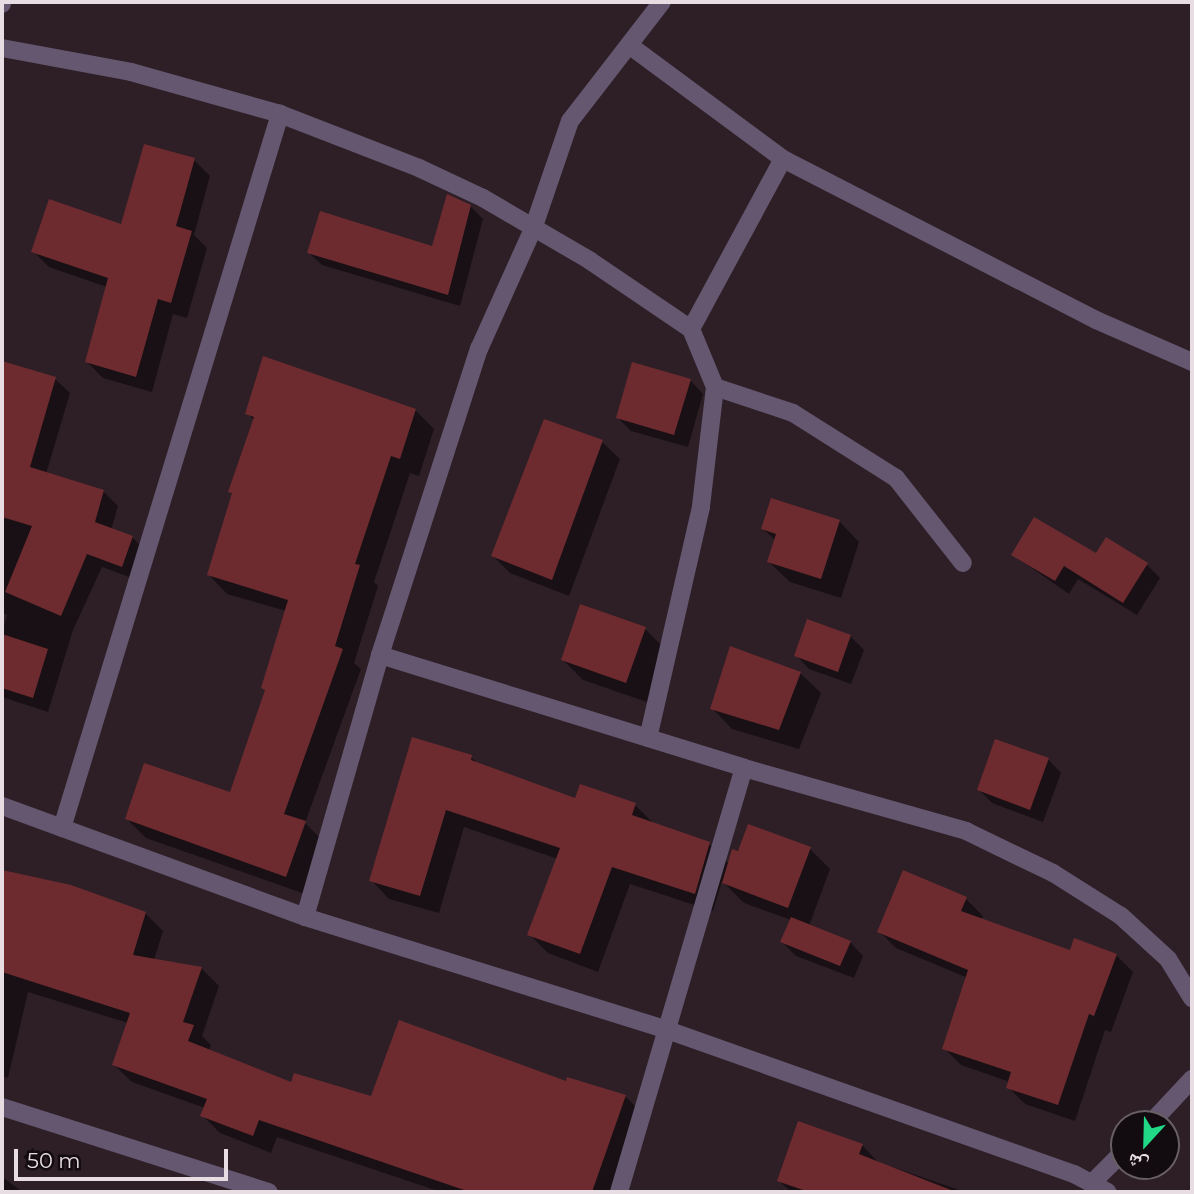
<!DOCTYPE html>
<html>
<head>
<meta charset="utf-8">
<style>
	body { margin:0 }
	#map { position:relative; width:1194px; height:1194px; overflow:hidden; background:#2e1f27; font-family:Montserrat,"Noto Naskh Arabic",sans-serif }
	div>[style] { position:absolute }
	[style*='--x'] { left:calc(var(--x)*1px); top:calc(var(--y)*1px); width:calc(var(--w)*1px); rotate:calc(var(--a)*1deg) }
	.shadow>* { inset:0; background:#0007 }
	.building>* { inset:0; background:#6d2b2f }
	.minor>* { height:18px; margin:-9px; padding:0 9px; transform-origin:9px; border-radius:9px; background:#655770 }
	span { translate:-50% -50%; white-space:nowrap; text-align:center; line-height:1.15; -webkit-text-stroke:5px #120b0f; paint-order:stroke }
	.frame { position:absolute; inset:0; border:4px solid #e7dde2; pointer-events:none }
	.north { position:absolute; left:1110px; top:1110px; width:70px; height:70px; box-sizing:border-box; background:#120b0f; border:2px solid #675f63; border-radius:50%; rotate:202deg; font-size:19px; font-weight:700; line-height:28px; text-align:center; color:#e7dde2 }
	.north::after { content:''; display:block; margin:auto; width:24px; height:32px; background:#21d887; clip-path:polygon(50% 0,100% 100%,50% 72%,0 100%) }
	.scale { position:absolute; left:14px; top:1149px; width:214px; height:32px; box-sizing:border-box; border:4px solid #e7dde2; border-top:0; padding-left:9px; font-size:21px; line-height:24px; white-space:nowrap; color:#e7dde2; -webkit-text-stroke:5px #120b0f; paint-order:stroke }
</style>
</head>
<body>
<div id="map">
	<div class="shadow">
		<div style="clip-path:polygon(194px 160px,210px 176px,194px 235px,207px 248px,187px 318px,173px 314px,152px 392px,103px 378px,87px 362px,107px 287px,49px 267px,33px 251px,122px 227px)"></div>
		<div style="clip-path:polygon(470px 206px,483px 219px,460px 306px,322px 265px,309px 253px,433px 248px)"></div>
		<div style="clip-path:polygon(2px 363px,55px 379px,70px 393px,46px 474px,103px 491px,118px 506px,111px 530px,132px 537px,147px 552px,137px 580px,102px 567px,73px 630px,48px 712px,2px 697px,2px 634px,7px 615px,2px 613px)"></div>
		<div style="clip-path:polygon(690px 380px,703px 394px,688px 447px,631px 431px,618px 418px)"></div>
		<div style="clip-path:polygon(415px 410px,434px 429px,419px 476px,410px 473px,374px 582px,378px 586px,354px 663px,361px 669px,305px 823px,324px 842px,305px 894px,146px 838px,127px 819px,231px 794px,267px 692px,286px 611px,227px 594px,209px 575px,233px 495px,230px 491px,255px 421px,247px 413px)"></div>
		<div style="clip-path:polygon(545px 421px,602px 442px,620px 459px,569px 596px,510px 573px,493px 556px)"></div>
		<div style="clip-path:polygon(839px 521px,859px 542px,841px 598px,790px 582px,769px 562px,776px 541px,763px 529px)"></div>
		<div style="clip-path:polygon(1013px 555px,1097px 556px,1147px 565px,1160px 578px,1137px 615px,1078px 579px,1069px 594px)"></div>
		<div style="clip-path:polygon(645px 629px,665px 649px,647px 702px,583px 680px,563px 660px)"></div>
		<div style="clip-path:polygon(850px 636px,864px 650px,851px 684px,809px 669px,796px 655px)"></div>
		<div style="clip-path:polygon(800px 673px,821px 693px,799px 749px,732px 729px,712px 708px)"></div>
		<div style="clip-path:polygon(471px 757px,480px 766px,576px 800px,635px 805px,653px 823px,709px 844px,729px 864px,810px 849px,830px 869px,809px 926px,850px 942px,863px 956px,854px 978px,796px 956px,782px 942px,791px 920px,744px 903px,722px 881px,713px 911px,630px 884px,598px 972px,548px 953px,529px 934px,558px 859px,464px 827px,439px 913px,389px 899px,371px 880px)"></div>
		<div style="clip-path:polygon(1048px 759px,1061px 773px,1043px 822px,992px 803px,979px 790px)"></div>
		<div style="clip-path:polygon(2px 871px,70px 887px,145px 913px,163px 931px,154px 960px,201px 968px,219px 986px,202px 1036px,211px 1045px,209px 1051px,292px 1084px,372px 1099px,567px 1083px,625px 1096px,643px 1114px,616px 1192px,441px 1192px,277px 1137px,271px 1153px,220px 1133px,202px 1115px,205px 1108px,132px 1082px,114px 1065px,128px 1023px,28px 992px,8px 1078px,2px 1076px)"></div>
		<div style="clip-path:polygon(966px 899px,983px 916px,981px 920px,1071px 952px,1116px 955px,1133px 972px,1111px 1032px,1105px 1030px,1075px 1121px,1025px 1104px,1008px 1087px,1010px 1082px,961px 1065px,944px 1048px,968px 978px,896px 948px,879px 931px)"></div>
		<div style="clip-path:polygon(862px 1145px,878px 1162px,965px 1192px,791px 1192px,779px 1181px)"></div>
		<div style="clip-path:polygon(2px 1177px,20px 1190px,28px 1192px,2px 1192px)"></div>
	</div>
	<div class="building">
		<div style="clip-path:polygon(144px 144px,195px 158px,176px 226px,192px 231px,171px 303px,158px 299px,136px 377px,85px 362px,108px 278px,31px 252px,49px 199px,121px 224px)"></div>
		<div style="clip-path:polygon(447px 194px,471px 205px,448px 295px,307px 253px,320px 211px,432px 246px)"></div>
		<div style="clip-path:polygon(263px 356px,416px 409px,400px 459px,391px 456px,355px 564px,360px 565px,335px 646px,343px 649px,284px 814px,306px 821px,286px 877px,125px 819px,144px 763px,230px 792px,265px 690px,261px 688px,288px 600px,207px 575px,232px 493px,228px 492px,254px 417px,245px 414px)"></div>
		<div style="clip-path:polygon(2px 361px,56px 377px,30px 467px,104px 490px,95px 522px,133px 536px,122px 567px,87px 554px,61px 616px,5px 592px,32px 526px,2px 517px)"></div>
		<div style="clip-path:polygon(632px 362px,691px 379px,674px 435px,616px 418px)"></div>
		<div style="clip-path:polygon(544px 419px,603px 440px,552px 580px,491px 556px)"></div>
		<div style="clip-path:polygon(771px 498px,840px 520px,821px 579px,767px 562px,776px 534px,761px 529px)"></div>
		<div style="clip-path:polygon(1034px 517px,1096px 553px,1106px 537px,1148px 563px,1123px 603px,1064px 566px,1055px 581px,1011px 555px)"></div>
		<div style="clip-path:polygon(580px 604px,646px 627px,626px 683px,561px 660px)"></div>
		<div style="clip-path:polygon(807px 619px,851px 635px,838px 672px,794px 656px)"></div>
		<div style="clip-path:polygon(2px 634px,48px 649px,33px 698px,2px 688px)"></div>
		<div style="clip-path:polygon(730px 646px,801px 672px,779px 730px,710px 709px)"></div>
		<div style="clip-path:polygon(412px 737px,472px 755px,471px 760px,575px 798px,580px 784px,636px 803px,632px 815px,710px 842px,695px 894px,612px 867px,580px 954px,527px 935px,560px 848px,446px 810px,420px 896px,369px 881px)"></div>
		<div style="clip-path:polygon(995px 739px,1049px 758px,1030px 810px,977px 790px)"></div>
		<div style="clip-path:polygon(748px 824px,811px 847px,788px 908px,722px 883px,732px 849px,738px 851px)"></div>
		<div style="clip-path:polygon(2px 870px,71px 885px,146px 912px,133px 955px,202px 967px,183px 1022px,194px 1025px,188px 1041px,291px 1082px,294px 1073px,371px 1096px,399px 1020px,566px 1081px,567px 1077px,626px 1095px,592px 1192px,470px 1192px,259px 1120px,253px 1136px,200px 1116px,207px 1099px,112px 1065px,130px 1013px,2px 972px)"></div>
		<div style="clip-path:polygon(903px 870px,967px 897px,961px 911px,1070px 950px,1074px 938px,1117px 954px,1094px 1016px,1089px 1014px,1058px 1105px,1006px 1088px,1011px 1072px,942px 1049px,968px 970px,877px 932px)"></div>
		<div style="clip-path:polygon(791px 917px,851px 941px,840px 966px,780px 942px)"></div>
		<div style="clip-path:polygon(798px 1121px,863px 1144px,859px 1154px,956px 1192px,809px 1192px,777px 1181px)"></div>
	</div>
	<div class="minor">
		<div style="--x:2;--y:4;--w:2;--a:-90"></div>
		<div style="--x:629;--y:45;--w:192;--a:36.5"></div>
		<div style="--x:783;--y:159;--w:352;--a:27.2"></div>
		<div style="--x:1096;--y:320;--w:105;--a:23.6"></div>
		<div style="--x:2;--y:48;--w:131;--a:10.5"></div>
		<div style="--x:131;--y:72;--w:155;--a:15.7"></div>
		<div style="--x:280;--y:114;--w:149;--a:21.2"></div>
		<div style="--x:419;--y:168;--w:71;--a:25.1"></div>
		<div style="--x:483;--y:198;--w:123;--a:30.3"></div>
		<div style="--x:589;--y:260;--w:123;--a:34.1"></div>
		<div style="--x:691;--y:329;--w:63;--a:67.5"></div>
		<div style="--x:715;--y:387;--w:121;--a:96.7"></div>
		<div style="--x:701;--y:507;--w:237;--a:102.9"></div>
		<div style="--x:691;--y:329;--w:193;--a:-61.6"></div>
		<div style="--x:715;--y:387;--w:82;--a:18.4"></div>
		<div style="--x:793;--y:413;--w:122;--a:32.3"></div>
		<div style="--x:896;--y:478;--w:108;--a:51.8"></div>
		<div style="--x:380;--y:655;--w:381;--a:17.2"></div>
		<div style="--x:744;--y:768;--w:231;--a:15.8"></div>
		<div style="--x:966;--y:831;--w:97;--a:25.8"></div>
		<div style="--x:1053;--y:873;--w:80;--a:32.3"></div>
		<div style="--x:1121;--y:916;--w:64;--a:42.5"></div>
		<div style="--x:1168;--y:959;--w:46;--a:58.4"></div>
		<div style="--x:2;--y:806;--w:323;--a:20.1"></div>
		<div style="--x:305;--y:917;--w:382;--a:17.3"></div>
		<div style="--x:670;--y:1031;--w:429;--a:19.5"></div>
		<div style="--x:1074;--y:1174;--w:38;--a:28"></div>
		<div style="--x:62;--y:828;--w:747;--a:-73.02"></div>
		<div style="--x:305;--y:917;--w:273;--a:-74"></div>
		<div style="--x:380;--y:655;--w:322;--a:-72.1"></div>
		<div style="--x:479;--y:349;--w:132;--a:-65.8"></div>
		<div style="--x:533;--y:229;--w:114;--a:-71.1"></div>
		<div style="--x:570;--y:121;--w:150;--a:-52.3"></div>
		<div style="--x:2;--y:1107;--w:280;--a:17.7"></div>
		<div style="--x:1150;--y:1124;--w:62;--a:-47"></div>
		<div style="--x:1092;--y:1183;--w:45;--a:-45"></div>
		<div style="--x:619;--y:1192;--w:442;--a:-73.6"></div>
	</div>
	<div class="frame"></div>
	<div class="north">ش</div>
	<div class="scale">50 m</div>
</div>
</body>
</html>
